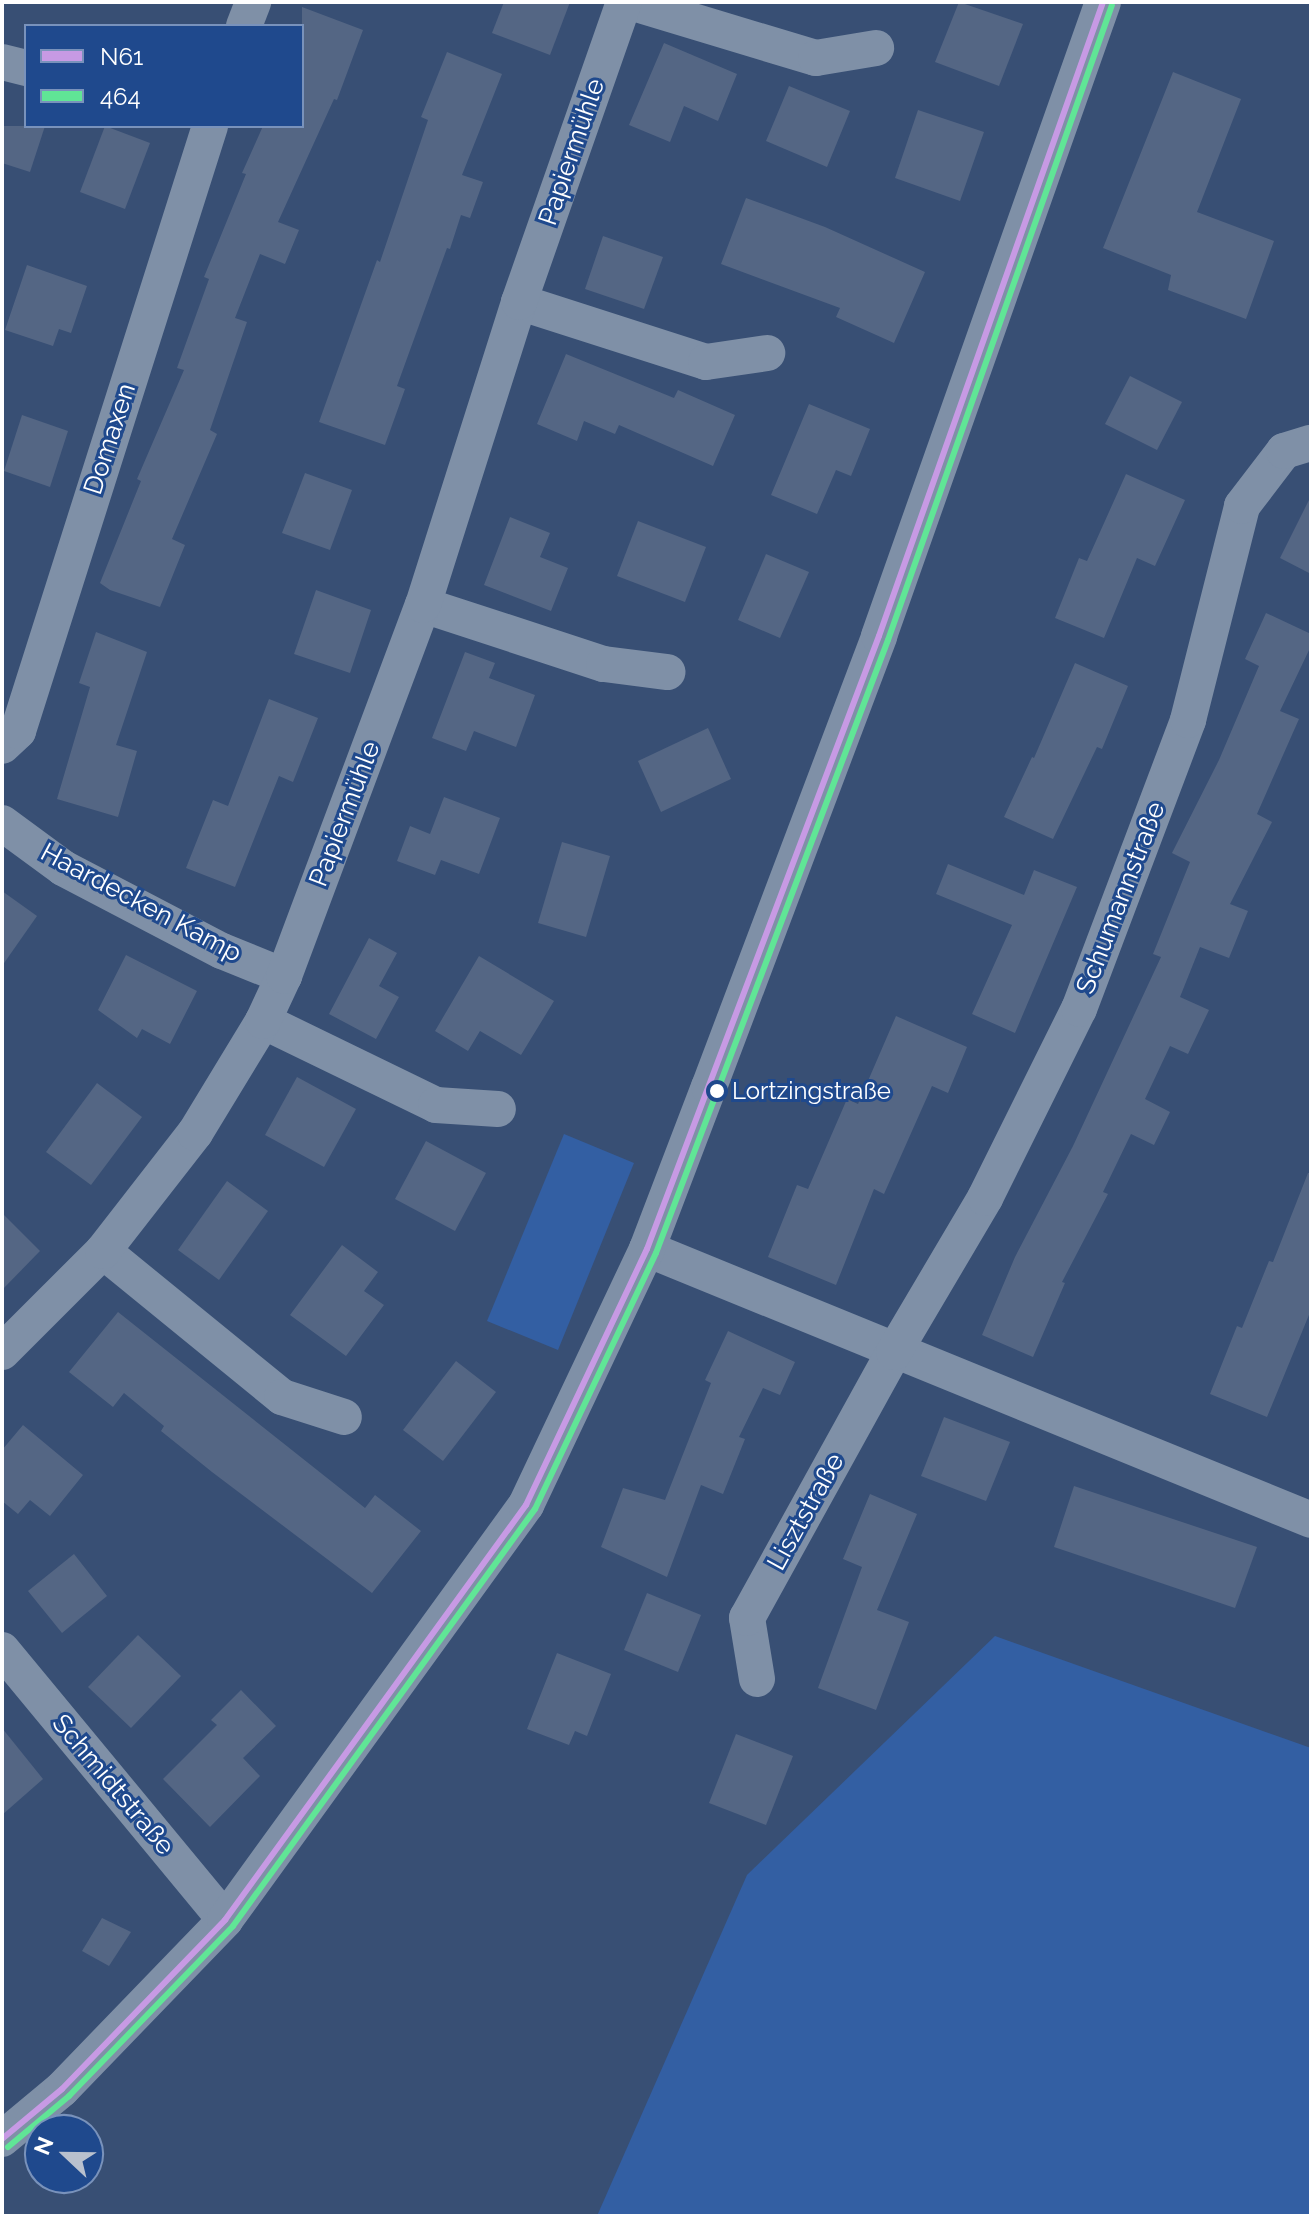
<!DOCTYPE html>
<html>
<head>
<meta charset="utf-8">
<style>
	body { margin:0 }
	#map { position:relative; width:1313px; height:2218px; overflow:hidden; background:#384f74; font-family:Raleway,sans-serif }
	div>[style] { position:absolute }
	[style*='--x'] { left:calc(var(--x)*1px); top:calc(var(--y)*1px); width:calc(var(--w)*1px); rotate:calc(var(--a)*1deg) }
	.green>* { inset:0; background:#335fa3 }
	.building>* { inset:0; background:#546684 }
	.street>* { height:36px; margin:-18px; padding:0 18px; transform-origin:18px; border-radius:18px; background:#7f90a7 }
	.bus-1>* { height:6px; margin:-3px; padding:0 3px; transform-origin:3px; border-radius:3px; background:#c79ae4 }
	.bus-2>* { height:6px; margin:-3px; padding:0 3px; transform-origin:3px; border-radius:3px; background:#60e596 }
	.dots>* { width:22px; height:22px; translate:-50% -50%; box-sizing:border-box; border:4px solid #1f498d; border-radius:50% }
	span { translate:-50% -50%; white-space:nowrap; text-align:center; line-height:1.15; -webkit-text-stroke:6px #1f498d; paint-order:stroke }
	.bus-label { font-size:24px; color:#fff }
	.left { translate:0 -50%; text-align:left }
	.street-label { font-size:26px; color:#fff }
	.frame { position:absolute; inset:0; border:4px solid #fff; pointer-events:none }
	.legend { position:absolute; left:24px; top:24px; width:280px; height:104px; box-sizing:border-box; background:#1f498d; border:2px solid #7992bb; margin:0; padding:10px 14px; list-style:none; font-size:24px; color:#fff }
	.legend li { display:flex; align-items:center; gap:16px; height:40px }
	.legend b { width:40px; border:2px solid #7992bb }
	.north { position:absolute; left:24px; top:2114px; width:80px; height:80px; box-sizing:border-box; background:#1f498d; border:2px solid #7992bb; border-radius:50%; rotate:292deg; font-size:22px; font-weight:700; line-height:32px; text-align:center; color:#fff }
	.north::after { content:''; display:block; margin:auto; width:28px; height:36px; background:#b9c1ce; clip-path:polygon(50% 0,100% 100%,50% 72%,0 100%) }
</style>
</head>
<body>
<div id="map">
	<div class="green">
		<div style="clip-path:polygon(564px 1134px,634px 1163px,558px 1350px,487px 1321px)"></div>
		<div style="clip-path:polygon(995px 1636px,1311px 1748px,1311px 2216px,597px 2216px,747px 1875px)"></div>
	</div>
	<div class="building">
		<div style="clip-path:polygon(504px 2px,570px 2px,550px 55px,492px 33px)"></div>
		<div style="clip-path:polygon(959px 2px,1023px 24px,999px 86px,935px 62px)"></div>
		<div style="clip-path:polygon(302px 7px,363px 30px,337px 100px,334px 99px,278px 222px,299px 230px,285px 264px,260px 254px,235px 318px,247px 322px,210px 430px,217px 434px,172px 539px,185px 545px,160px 607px,110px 590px,100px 583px,141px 481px,137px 479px,184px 370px,177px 368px,209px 279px,204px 277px,246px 174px,242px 173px,263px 126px,302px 126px)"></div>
		<div style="clip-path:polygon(664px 43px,737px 74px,718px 121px,684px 106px,670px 142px,629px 125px)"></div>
		<div style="clip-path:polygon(447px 52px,502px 74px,462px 175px,483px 182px,470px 218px,461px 215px,450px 249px,447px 248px,397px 386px,405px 389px,385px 445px,319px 422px,377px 260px,380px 262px,428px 120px,421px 117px)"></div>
		<div style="clip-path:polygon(1173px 72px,1241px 99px,1197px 212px,1274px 241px,1246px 319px,1168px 290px,1171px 275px,1103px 248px)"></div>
		<div style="clip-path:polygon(789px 86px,850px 111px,827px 167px,766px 141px)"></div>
		<div style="clip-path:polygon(918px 110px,984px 132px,960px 201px,895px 178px)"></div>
		<div style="clip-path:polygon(2px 126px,45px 126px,30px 172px,2px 163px)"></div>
		<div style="clip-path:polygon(105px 126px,150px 143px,125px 209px,80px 192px)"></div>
		<div style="clip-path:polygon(746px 198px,825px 227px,925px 272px,894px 343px,836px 317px,840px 308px,721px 264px)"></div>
		<div style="clip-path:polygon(603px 236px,663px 257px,644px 309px,585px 289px)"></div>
		<div style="clip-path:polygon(27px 265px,87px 286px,71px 333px,59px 329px,53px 346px,5px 330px)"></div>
		<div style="clip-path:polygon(566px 354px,674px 398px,678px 390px,735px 415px,713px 466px,619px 425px,615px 434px,584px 421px,577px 441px,537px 424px)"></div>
		<div style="clip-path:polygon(1130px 376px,1182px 402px,1157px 450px,1105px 424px)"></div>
		<div style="clip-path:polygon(809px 404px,870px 429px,851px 476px,836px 470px,817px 514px,771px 495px)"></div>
		<div style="clip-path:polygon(22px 415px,68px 431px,50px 487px,4px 471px)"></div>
		<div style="clip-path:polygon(305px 473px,352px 490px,330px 550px,282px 533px)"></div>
		<div style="clip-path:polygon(1126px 474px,1185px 500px,1155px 566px,1137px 558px,1104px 638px,1055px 618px,1079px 558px,1087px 561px)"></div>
		<div style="clip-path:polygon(1311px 496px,1311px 574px,1280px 558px)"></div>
		<div style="clip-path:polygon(510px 517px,550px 533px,540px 557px,568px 568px,551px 611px,484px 585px)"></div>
		<div style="clip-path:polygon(638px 521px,706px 547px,685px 602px,617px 576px)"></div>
		<div style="clip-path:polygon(766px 554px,809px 572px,780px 638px,738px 620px)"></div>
		<div style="clip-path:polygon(316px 590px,371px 610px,350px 673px,294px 654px)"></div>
		<div style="clip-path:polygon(1266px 613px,1311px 634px,1311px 646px,1280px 711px,1299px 719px,1257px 814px,1272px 822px,1230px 904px,1248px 911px,1229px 958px,1200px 947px,1180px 997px,1209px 1010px,1188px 1054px,1170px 1046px,1145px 1099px,1170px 1112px,1154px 1145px,1131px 1134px,1103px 1192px,1108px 1194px,1062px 1282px,1065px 1283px,1033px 1357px,982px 1335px,1015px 1257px,1073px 1146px,1161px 957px,1153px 954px,1190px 862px,1172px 853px,1219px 760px,1259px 666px,1245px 659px)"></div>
		<div style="clip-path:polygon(96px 632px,147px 652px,116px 745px,137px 751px,118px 817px,57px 799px,90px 687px,79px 683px)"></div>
		<div style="clip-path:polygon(465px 652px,495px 663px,489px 678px,535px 695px,516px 747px,474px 731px,466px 751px,432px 738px)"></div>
		<div style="clip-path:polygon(1075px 663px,1128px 686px,1102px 749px,1097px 747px,1053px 839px,1004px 817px,1032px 757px,1034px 758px)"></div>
		<div style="clip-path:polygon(269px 699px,318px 718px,293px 782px,279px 776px,235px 887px,186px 868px,213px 800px,228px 806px)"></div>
		<div style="clip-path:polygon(708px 728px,731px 779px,661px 812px,638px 761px)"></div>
		<div style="clip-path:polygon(444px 797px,500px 818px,479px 874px,441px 860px,435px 875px,397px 861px,410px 826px,430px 834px)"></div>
		<div style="clip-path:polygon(562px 842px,610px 856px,586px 937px,538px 923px)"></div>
		<div style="clip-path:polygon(948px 864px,1024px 895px,1034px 870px,1077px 887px,1015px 1033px,972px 1014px,1012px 925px,936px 894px)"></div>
		<div style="clip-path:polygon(2px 891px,37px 916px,2px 966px)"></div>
		<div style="clip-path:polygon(369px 938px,397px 953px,379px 986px,399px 997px,376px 1039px,329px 1014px)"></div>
		<div style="clip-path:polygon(126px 955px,197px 991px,170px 1044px,142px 1029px,137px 1038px,98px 1010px)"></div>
		<div style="clip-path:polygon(479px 956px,554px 1001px,521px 1055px,480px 1031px,468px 1051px,435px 1031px)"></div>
		<div style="clip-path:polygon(896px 1016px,967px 1047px,948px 1093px,932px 1086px,884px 1194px,874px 1189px,836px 1285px,768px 1257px,797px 1185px,808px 1189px,847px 1099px,858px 1104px)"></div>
		<div style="clip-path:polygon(297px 1077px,356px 1109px,324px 1167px,265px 1135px)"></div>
		<div style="clip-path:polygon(97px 1083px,142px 1117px,91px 1185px,46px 1152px)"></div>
		<div style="clip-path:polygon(426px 1141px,486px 1173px,455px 1231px,395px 1199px)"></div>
		<div style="clip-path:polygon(1308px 1173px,1311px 1173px,1311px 1310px,1267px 1417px,1210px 1394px,1237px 1326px,1242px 1328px,1269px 1261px,1273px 1262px)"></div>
		<div style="clip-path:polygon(227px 1181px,268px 1211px,219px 1280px,178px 1250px)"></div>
		<div style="clip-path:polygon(2px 1213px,40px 1251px,2px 1290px)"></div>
		<div style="clip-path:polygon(342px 1245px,378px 1272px,364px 1291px,384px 1305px,346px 1356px,290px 1315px)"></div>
		<div style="clip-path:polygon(118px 1312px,365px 1508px,375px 1495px,421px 1531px,372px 1593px,212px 1472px,161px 1431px,164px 1426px,124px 1393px,113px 1407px,69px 1372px)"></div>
		<div style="clip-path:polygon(728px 1331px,795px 1362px,780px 1395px,763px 1388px,739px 1437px,745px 1439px,723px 1494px,701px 1485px,667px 1577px,601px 1547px,623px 1488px,665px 1500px,711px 1383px,705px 1380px)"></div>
		<div style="clip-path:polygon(456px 1361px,496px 1392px,443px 1461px,403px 1430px)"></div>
		<div style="clip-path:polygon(944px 1417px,1010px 1442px,986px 1501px,921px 1476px)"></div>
		<div style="clip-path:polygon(23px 1425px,83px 1475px,50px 1516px,30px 1500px,18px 1514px,2px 1501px,2px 1450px)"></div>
		<div style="clip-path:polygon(1074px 1486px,1257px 1547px,1235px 1608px,1054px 1547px)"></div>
		<div style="clip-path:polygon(870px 1494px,917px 1514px,877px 1610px,909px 1622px,876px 1710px,818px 1688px,862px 1567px,843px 1559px)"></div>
		<div style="clip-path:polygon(74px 1554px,107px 1596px,62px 1633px,28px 1591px)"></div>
		<div style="clip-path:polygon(647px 1593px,701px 1615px,678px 1672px,624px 1650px)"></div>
		<div style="clip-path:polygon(138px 1635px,181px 1676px,131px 1728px,88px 1687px)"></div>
		<div style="clip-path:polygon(557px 1653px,611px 1674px,587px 1736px,575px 1731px,569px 1745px,527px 1729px)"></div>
		<div style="clip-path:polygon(241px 1690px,276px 1726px,243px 1758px,260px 1776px,210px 1827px,163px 1779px,217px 1725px,211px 1720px)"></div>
		<div style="clip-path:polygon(2px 1728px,43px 1779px,2px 1815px)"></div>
		<div style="clip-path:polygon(736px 1734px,793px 1756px,766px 1825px,709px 1803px)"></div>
		<div style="clip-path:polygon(102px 1918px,131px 1932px,109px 1966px,82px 1951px)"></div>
	</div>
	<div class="street">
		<div style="--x:630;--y:2;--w:194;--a:16.8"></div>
		<div style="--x:816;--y:58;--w:61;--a:-9.5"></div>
		<div style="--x:244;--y:26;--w:26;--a:-69"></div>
		<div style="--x:2;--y:62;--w:25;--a:14"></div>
		<div style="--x:519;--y:302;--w:196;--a:17.8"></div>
		<div style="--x:706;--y:362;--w:62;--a:-8.4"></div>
		<div style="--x:423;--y:605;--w:190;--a:18.1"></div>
		<div style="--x:604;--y:664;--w:64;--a:7.2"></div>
		<div style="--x:2;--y:746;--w:22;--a:-43"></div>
		<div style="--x:18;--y:731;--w:635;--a:-72.39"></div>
		<div style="--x:2;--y:823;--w:76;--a:36.4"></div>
		<div style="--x:63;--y:868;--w:179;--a:27.6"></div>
		<div style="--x:222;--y:951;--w:67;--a:22"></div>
		<div style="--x:263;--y:1021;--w:192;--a:25.9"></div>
		<div style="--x:436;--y:1105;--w:62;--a:3.7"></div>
		<div style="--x:647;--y:1249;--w:717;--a:22.2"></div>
		<div style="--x:103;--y:1251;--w:231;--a:39.2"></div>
		<div style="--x:282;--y:1397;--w:65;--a:17.9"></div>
		<div style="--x:2;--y:1352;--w:143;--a:-45"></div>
		<div style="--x:103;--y:1251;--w:150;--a:-52.1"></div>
		<div style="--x:195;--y:1133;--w:131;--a:-58.7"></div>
		<div style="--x:263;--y:1021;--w:50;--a:-65"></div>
		<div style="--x:284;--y:976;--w:396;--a:-69.5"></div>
		<div style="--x:423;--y:605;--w:318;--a:-72.4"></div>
		<div style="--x:519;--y:302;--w:318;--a:-70.7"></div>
		<div style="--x:2;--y:1650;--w:350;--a:50.4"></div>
		<div style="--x:757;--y:1679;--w:62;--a:-99.3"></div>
		<div style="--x:747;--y:1618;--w:304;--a:-61.1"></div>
		<div style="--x:894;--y:1352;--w:179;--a:-59.4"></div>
		<div style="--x:985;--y:1198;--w:211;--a:-63.6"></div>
		<div style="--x:1079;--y:1009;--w:309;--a:-69.3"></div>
		<div style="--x:1188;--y:720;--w:221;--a:-75.8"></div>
		<div style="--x:1242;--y:506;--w:69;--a:-52.6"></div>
		<div style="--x:1284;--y:451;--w:28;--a:-17"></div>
		<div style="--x:2;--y:2139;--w:78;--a:-39.8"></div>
		<div style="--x:62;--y:2089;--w:235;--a:-46"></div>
		<div style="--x:225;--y:1920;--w:513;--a:-54.05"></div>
		<div style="--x:526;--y:1505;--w:283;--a:-64.7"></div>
		<div style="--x:647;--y:1249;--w:173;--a:-69.1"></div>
		<div style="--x:709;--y:1087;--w:482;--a:-69.3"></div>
		<div style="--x:879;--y:636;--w:672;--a:-70.54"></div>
	</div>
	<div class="bus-1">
		<div style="--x:2;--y:2139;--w:78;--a:-39.8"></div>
		<div style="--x:62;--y:2089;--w:235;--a:-46"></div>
		<div style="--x:225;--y:1920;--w:513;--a:-54.05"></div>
		<div style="--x:526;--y:1505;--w:283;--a:-64.7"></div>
		<div style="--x:647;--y:1249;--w:655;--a:-69.27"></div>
		<div style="--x:879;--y:636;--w:672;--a:-70.54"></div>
	</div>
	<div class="bus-2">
		<div style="--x:8;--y:2147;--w:80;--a:-39.9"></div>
		<div style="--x:69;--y:2096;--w:236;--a:-46"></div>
		<div style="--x:233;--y:1926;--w:515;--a:-54.09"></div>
		<div style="--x:535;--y:1509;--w:283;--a:-64.7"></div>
		<div style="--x:656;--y:1253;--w:655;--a:-69.27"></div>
		<div style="--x:888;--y:640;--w:673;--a:-70.57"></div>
	</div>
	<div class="dots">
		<div style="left:717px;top:1091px;background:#fff"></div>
	</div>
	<div class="bus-label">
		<span class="left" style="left:732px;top:1091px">Lortzingstraße</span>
	</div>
	<div class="street-label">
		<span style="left:572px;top:152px;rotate:-71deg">Papiermühle</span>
		<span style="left:110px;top:439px;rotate:-72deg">Domaxen</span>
		<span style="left:345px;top:814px;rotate:-69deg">Papiermühle</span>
		<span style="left:1121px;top:898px;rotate:-69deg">Schumannstraße</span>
		<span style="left:141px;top:903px;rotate:28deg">Haardecken Kamp</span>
		<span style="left:806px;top:1512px;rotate:-61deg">Lisztstraße</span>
		<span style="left:113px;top:1785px;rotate:50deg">Schmidtstraße</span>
	</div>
	<div class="frame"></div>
	<ul class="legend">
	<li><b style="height:10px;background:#c79ae4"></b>N61</li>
	<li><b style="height:10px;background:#60e596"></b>464</li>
	</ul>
	<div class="north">N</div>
</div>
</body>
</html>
